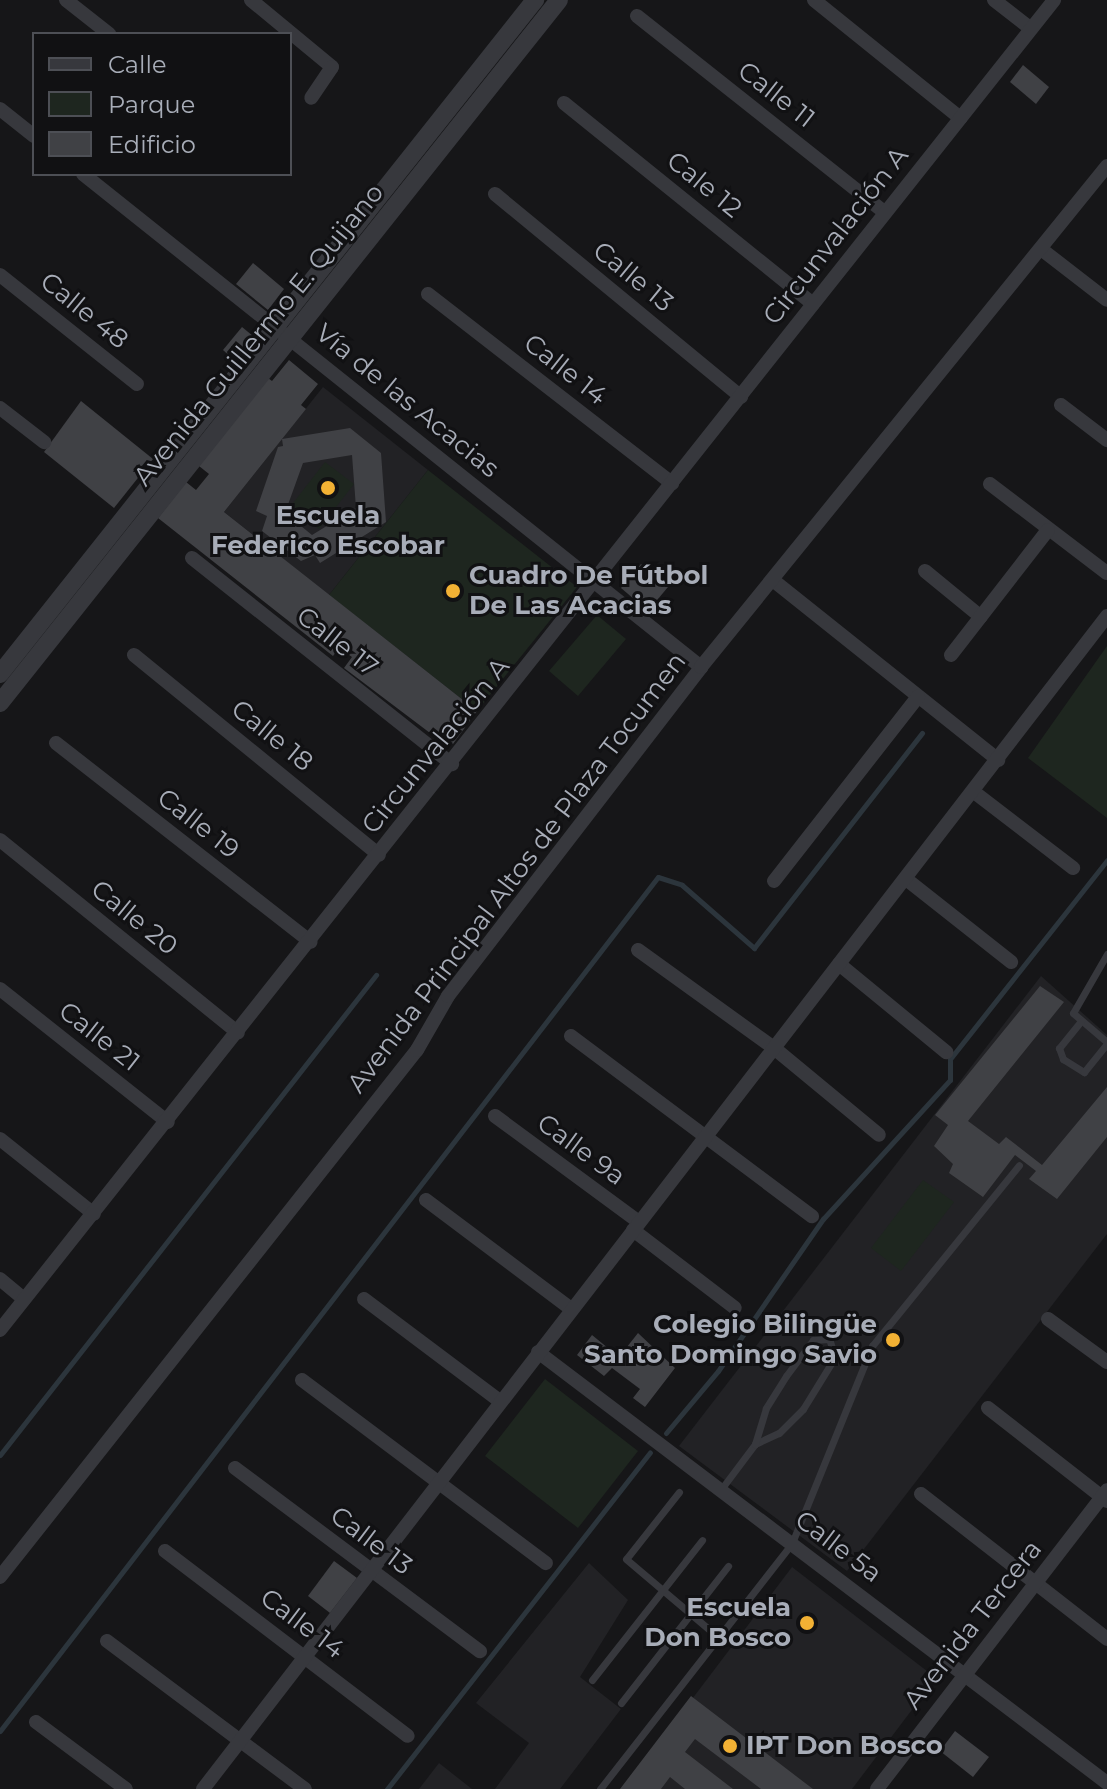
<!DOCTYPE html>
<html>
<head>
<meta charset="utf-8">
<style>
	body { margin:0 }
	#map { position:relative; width:1107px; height:1789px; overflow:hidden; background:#161618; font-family:Montserrat,sans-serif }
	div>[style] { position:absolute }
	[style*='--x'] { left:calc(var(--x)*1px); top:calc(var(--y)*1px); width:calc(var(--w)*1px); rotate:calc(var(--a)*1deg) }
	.built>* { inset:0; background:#222225 }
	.green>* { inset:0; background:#1e261f }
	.stream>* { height:5px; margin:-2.5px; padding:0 2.5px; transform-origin:2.5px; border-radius:2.5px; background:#2c353c }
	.building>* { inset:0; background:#404145 }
	.service>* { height:7px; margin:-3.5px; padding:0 3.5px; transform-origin:3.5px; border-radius:3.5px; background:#37383d }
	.minor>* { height:14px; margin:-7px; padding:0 7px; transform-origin:7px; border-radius:7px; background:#37383d }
	.tertiary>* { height:18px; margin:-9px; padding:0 9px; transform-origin:9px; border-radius:9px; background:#37383d }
	.dots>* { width:22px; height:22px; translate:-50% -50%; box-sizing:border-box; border:4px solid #111113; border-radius:50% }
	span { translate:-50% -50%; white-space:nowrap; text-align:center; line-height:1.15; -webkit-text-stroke:6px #111113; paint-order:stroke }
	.street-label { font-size:26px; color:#a8adb8 }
	.poi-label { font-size:26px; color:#a8adb8; font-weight:700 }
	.left { translate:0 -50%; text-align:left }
	.right { translate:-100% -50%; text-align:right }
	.legend { position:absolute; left:32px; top:32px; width:260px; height:144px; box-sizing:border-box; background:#111113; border:2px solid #4d4f55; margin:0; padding:10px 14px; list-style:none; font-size:24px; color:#a8adb8 }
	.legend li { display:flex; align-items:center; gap:16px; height:40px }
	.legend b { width:40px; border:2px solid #4d4f55 }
</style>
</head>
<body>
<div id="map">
	<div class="built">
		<div style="clip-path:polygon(323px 387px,428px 470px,329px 595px,224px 512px)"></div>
		<div style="clip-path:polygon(1041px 976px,1107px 1035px,1107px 1234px,847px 1571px,679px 1446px)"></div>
		<div style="clip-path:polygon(589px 1563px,628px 1600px,580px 1677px,621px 1709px,560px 1789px,495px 1789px,529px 1743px,476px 1703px)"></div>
		<div style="clip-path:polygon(792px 1567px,936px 1678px,852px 1789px,624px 1789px)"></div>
		<div style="clip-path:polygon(439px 1763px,472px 1789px,419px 1789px)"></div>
	</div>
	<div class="green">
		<div style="clip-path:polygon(325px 462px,354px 484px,319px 529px,290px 507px)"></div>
		<div style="clip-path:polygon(428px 470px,577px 587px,477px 711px,329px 595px)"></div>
		<div style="clip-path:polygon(597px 615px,626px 639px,578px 696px,549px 671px)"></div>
		<div style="clip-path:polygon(1107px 646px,1107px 818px,1028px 758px)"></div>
		<div style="clip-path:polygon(923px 1180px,954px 1202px,901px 1271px,871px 1248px)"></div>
		<div style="clip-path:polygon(545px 1379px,638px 1451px,578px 1528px,485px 1456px)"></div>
	</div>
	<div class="stream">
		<div style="--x:666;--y:1433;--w:81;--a:-50"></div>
		<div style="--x:718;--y:1371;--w:185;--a:-55.4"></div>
		<div style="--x:823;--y:1219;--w:188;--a:-47.6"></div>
		<div style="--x:950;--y:1080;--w:21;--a:-90"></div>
		<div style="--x:950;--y:1059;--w:253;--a:-51.7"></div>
		<div style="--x:0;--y:1455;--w:610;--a:-51.93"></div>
		<div style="--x:0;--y:1731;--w:1078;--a:-52.39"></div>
		<div style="--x:658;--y:877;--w:25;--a:18"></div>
		<div style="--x:682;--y:885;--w:96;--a:41.2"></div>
		<div style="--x:754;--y:948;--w:273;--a:-52"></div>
		<div style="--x:387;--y:1789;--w:427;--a:-52"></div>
	</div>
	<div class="building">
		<div style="clip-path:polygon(1023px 65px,1049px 87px,1036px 104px,1010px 82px)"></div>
		<div style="clip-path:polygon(253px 263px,284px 289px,268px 310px,236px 284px)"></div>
		<div style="clip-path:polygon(242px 327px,253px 336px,234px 360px,223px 350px)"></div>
		<div style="clip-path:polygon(289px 360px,318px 384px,301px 405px,306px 409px,224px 512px,477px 711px,453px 744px,434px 736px,344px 668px,352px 657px,339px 648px,333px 656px,158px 518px,186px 482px,196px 490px,209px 474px,199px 466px,268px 378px,272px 381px)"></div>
		<div style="clip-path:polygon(81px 401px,153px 459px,114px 508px,44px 452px)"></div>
		<div style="clip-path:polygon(evenodd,350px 428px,381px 453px,386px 522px,320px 563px,315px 555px,301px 561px,262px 531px,267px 516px,256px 511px,278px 447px,283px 446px,282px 439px,350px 428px,352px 455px,356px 508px,312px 535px,285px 513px,303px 463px,352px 455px)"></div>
		<div style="clip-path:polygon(641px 564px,668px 587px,648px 611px,621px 588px)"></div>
		<div style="clip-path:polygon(1040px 986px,1064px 1002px,968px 1121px,999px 1144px,1006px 1137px,1042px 1165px,1107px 1087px,1107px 1137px,1057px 1199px,1029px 1179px,1036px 1171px,1015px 1155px,983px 1197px,949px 1173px,953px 1164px,934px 1146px,948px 1125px,935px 1115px)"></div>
		<div style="clip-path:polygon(638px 1333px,675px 1368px,645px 1407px,633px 1398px,640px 1389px,612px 1368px,604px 1376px,577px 1355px,592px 1335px,619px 1357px)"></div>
		<div style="clip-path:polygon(334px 1561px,357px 1578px,330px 1613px,308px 1596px)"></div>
		<div style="clip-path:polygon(691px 1696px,813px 1789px,761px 1789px,695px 1739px,685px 1752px,733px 1789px,685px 1789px,670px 1777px,661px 1789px,620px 1789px)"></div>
		<div style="clip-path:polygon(955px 1731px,989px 1757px,973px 1777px,940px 1751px)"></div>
	</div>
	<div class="service">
		<div style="--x:1107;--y:954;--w:68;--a:120"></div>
		<div style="--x:1073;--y:1013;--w:45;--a:40.5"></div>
		<div style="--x:1081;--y:1021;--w:35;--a:129"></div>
		<div style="--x:1059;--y:1048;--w:12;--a:70"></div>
		<div style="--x:1063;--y:1059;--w:25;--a:32"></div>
		<div style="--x:1084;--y:1072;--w:36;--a:-51"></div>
		<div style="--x:722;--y:1488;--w:55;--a:-53.1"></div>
		<div style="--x:755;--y:1444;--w:26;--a:-25"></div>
		<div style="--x:779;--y:1433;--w:34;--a:-45"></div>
		<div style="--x:803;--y:1409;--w:61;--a:-58.4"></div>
		<div style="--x:835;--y:1357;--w:19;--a:-108"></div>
		<div style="--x:829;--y:1339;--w:16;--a:176"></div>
		<div style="--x:813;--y:1340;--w:45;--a:126.9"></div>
		<div style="--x:786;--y:1376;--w:38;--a:122"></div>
		<div style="--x:766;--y:1408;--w:38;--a:107"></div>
		<div style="--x:679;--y:1492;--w:85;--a:128.3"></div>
		<div style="--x:626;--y:1559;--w:121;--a:40.3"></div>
		<div style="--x:592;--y:1680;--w:178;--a:-51.8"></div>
		<div style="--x:621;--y:1703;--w:174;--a:-52"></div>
		<div style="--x:600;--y:1789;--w:312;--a:-52"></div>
		<div style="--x:792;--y:1543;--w:213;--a:-67.9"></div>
		<div style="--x:872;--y:1346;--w:233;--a:-50.9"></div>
	</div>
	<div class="minor">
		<div style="--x:66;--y:0;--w:55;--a:38.3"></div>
		<div style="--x:251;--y:0;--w:105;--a:39.6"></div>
		<div style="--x:332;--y:67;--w:37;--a:124"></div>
		<div style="--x:814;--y:0;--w:188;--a:38.9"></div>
		<div style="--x:994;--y:0;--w:46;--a:37.9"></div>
		<div style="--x:637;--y:16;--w:315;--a:38.4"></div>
		<div style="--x:564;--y:103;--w:320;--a:38.9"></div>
		<div style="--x:0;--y:109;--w:43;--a:38.5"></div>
		<div style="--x:83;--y:174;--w:791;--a:38.58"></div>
		<div style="--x:495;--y:194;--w:319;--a:39.5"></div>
		<div style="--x:1041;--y:249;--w:83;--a:37.7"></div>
		<div style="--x:0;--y:275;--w:175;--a:38.5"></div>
		<div style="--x:428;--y:294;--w:309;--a:37.8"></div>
		<div style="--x:1061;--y:405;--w:58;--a:37.3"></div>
		<div style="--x:0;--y:408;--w:56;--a:37.7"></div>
		<div style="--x:990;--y:484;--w:147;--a:37.3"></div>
		<div style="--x:192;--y:558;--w:332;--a:38.4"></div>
		<div style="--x:925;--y:571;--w:72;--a:39.4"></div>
		<div style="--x:774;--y:581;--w:287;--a:38.6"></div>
		<div style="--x:134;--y:655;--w:316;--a:39.2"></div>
		<div style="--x:951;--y:655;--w:158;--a:-52.2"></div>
		<div style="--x:56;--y:743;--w:323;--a:38"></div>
		<div style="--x:974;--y:792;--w:125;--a:37.5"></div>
		<div style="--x:0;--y:840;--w:306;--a:39"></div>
		<div style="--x:906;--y:879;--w:134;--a:38.3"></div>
		<div style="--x:774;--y:881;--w:234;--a:-52"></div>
		<div style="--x:638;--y:950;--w:168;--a:35.8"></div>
		<div style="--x:774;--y:1048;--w:136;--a:39.6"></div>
		<div style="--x:839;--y:964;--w:139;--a:39.4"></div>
		<div style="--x:0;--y:989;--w:214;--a:38.4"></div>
		<div style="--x:571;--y:1036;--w:301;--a:36.8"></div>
		<div style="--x:495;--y:1116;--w:179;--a:36.4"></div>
		<div style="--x:0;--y:1139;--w:120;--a:38.6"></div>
		<div style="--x:426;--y:1200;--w:181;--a:36.9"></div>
		<div style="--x:633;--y:1230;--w:128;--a:37.4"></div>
		<div style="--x:0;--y:1279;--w:31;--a:40"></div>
		<div style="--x:364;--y:1299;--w:170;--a:36.9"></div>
		<div style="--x:1048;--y:1319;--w:73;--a:36.1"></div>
		<div style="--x:0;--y:1330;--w:1697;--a:-51.6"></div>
		<div style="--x:538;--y:1352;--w:714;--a:37.14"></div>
		<div style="--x:302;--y:1380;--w:305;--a:36.9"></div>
		<div style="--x:988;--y:1408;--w:151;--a:38"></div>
		<div style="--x:235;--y:1468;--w:306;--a:36.8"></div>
		<div style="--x:921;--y:1494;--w:236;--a:37.9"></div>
		<div style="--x:165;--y:1551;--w:305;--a:37.3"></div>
		<div style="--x:0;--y:1577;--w:672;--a:-51.65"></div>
		<div style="--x:417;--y:1050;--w:62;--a:-60.1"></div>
		<div style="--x:448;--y:996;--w:415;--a:-52.4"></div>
		<div style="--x:701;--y:667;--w:645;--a:-50.98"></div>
		<div style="--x:107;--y:1641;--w:247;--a:36.8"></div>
		<div style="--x:36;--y:1722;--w:112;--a:36.7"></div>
		<div style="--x:203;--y:1789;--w:1481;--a:-52.38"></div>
		<div style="--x:877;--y:1789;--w:377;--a:-52.4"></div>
	</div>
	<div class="tertiary">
		<div style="--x:0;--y:674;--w:861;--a:-51.56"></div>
		<div style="--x:0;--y:703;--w:898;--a:-51.51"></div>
	</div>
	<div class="dots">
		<div style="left:328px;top:488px;background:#f2b134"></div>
		<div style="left:453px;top:591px;background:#f2b134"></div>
		<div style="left:893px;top:1340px;background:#f2b134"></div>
		<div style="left:807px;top:1623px;background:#f2b134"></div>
		<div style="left:730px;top:1746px;background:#f2b134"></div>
	</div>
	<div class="street-label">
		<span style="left:776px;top:95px;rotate:38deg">Calle 11</span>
		<span style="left:704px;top:185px;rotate:39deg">Cale 12</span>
		<span style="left:836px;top:236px;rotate:-52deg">Circunvalación A</span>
		<span style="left:633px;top:277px;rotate:39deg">Calle 13</span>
		<span style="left:84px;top:311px;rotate:39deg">Calle 48</span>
		<span style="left:259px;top:335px;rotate:-51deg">Avenida Guillermo E. Quijano</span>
		<span style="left:565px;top:370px;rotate:38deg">Calle 14</span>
		<span style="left:407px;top:401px;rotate:39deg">Vía de las Acacias</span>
		<span style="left:337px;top:642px;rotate:38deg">Calle 17</span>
		<span style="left:272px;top:736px;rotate:39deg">Calle 18</span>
		<span style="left:436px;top:746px;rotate:-51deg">Circunvalación A</span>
		<span style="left:198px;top:824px;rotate:38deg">Calle 19</span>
		<span style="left:517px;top:873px;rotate:-53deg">Avenida Principal Altos de Plaza Tocumen</span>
		<span style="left:134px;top:918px;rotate:39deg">Calle 20</span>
		<span style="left:99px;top:1037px;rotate:38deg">Calle 21</span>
		<span style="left:581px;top:1150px;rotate:36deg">Calle 9a</span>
		<span style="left:371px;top:1541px;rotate:37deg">Calle 13</span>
		<span style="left:838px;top:1547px;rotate:37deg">Calle 5a</span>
		<span style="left:302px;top:1624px;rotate:37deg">Calle 14</span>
		<span style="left:973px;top:1625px;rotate:-52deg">Avenida Tercera</span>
	</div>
	<div class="poi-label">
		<span style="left:328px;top:531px">Escuela<br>Federico Escobar</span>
		<span class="left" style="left:469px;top:591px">Cuadro De Fútbol<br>De Las Acacias</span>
		<span class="right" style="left:877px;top:1340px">Colegio Bilingüe<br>Santo Domingo Savio</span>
		<span class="right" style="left:791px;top:1623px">Escuela<br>Don Bosco</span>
		<span class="left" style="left:746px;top:1746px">IPT Don Bosco</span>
	</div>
	<ul class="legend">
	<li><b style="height:10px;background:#37383d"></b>Calle</li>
	<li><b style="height:22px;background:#1e261f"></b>Parque</li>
	<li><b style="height:22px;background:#404145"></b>Edificio</li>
	</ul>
</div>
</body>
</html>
